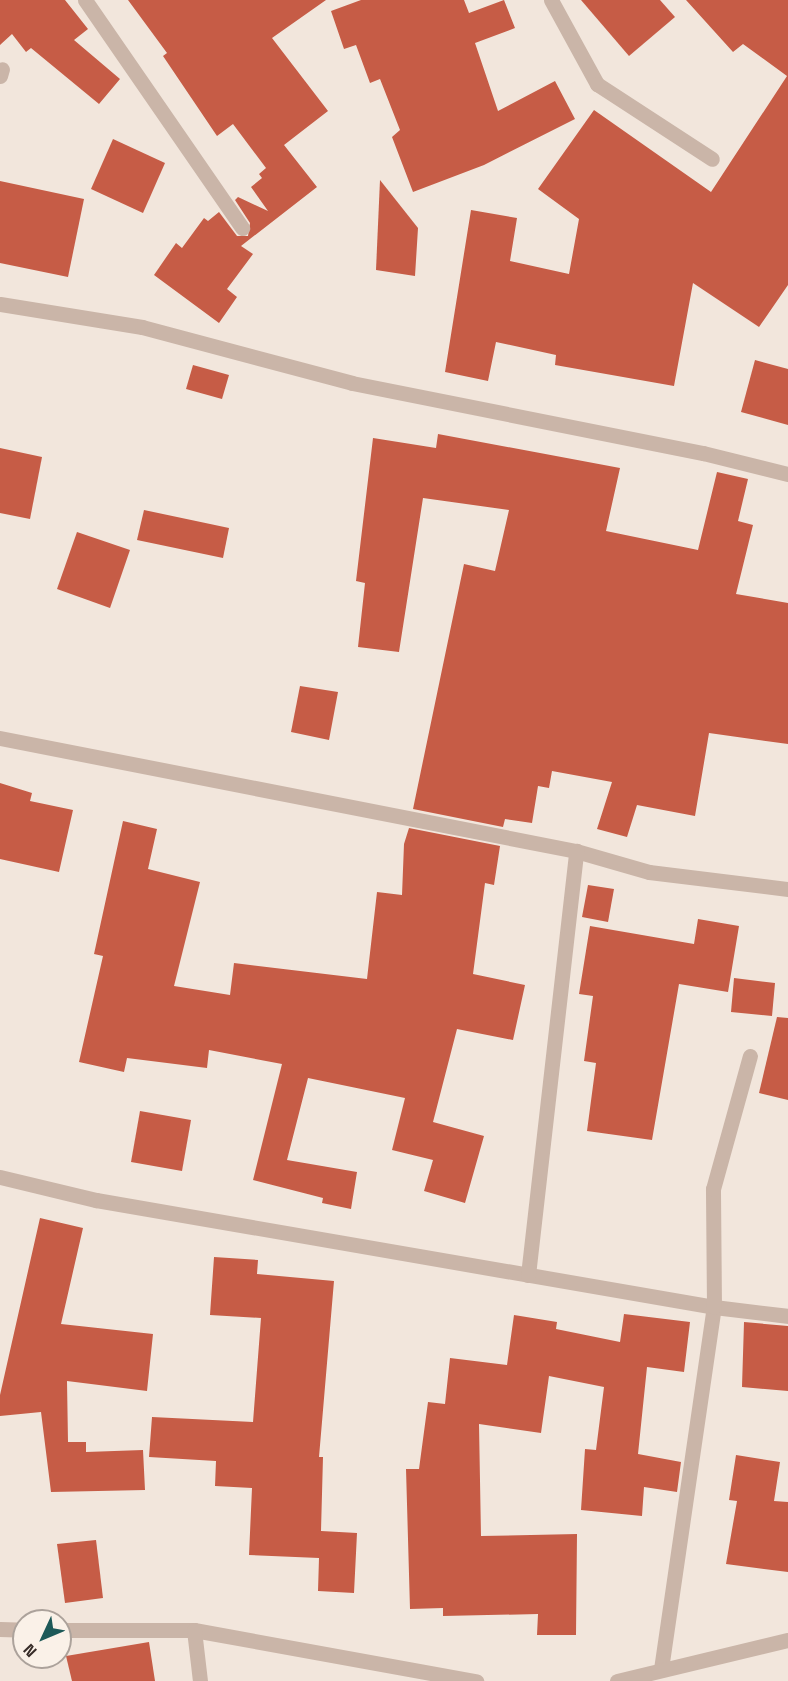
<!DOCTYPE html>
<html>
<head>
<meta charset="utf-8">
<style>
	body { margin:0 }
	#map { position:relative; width:788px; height:1681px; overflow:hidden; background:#f2e6dc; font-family:"Space Grotesk",sans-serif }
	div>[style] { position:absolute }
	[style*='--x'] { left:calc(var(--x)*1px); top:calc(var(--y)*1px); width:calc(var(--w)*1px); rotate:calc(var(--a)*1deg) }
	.building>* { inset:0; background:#c65c46 }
	.minor>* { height:15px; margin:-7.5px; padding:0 7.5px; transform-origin:7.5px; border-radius:7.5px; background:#cab5a8 }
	span { translate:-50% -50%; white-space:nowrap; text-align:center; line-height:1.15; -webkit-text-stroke:5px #faf1e8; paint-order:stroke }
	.north { position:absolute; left:12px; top:1609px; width:60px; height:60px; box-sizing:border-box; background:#faf1e8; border:2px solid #aca29b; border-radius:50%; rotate:226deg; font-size:16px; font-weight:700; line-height:24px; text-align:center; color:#372c28 }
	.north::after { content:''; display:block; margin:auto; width:21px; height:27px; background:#1d5958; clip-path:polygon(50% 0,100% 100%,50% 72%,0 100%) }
</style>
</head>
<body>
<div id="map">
	<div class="building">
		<div style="clip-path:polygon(0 0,65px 0,88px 29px,74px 40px,120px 79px,99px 104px,31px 48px,26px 52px,12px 34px,0 45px)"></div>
		<div style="clip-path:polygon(128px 0,326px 0,272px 38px,328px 111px,284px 145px,317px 187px,241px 246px,253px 254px,227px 289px,237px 297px,219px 323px,154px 275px,176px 243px,182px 248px,204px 218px,208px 221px,219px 212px,237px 236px,248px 236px,250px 223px,235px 200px,238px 197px,268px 211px,251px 187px,262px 178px,259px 174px,266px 168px,233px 124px,217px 136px,163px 56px,167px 53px)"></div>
		<div style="clip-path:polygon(361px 0,464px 0,469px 13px,504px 0,515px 28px,475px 43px,498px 111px,555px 81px,575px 119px,484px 165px,413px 192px,392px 137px,400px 130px,380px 79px,370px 83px,356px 45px,344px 49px,331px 11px)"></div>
		<div style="clip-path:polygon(581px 0,660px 0,675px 17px,629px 56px)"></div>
		<div style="clip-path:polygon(686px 0,788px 0,788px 285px,759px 327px,693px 283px,674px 386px,555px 365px,556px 355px,496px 342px,488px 381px,445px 372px,471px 210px,517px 218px,510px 261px,569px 274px,579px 219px,538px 189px,594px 110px,711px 192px,787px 76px,743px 44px,733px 52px)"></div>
		<div style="clip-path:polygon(113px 139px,165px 163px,143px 213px,91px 189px)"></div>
		<div style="clip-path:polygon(380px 180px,418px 228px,415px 276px,376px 270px)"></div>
		<div style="clip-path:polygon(0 181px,84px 199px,68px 277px,0 263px)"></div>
		<div style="clip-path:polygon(755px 360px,788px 369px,788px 425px,741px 412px)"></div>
		<div style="clip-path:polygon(193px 365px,229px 375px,222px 399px,186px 389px)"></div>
		<div style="clip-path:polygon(438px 434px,620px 468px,606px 531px,698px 550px,717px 472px,748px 479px,738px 521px,753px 525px,736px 594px,788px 603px,788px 744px,709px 733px,695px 816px,637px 805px,627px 837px,597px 829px,612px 782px,552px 771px,549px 788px,538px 786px,532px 823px,505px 819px,503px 827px,413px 809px,464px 564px,495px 571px,509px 510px,423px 498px,399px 652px,358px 647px,365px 583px,356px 581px,373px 438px,436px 448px)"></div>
		<div style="clip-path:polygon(0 448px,42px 457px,30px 519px,0 513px)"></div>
		<div style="clip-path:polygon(144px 510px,229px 528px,223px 558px,137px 540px)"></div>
		<div style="clip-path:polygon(77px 532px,130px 550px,110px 608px,57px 589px)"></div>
		<div style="clip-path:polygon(300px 686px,338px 692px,329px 740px,291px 732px)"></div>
		<div style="clip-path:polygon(0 783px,32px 793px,30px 801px,73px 810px,59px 872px,0 859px)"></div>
		<div style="clip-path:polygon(123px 821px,157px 829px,148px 869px,200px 882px,174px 986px,230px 995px,234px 963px,367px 979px,377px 892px,402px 895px,404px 844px,409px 828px,500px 846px,494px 885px,485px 883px,473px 974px,525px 985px,513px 1040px,457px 1029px,433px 1122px,484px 1136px,465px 1203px,424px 1191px,433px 1160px,392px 1150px,405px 1098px,308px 1078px,287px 1160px,357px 1172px,351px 1209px,322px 1203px,323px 1198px,253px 1180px,282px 1064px,209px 1050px,207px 1068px,127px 1058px,124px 1072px,79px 1062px,103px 956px,94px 954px)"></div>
		<div style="clip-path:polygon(588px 885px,614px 889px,608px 922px,582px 917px)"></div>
		<div style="clip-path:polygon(698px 919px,739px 926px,728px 992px,679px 984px,652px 1140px,587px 1131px,596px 1063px,584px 1061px,593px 996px,579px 994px,590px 926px,694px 944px)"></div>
		<div style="clip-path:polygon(734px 978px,775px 983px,772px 1016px,731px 1012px)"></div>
		<div style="clip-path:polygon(777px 1017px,788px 1018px,788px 1100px,759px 1093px)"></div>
		<div style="clip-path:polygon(140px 1111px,191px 1120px,182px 1171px,131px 1162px)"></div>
		<div style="clip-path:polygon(40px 1218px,83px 1228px,61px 1324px,153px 1334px,147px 1391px,67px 1381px,68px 1442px,86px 1442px,86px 1452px,143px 1450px,145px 1490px,51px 1492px,41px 1412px,0 1416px,0 1395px)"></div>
		<div style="clip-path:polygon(214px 1257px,258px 1260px,257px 1274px,334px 1281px,319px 1457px,323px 1457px,321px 1531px,357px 1533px,354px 1593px,318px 1591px,319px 1558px,249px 1555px,252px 1488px,215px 1486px,216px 1461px,149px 1457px,152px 1417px,253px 1422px,261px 1318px,210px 1315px)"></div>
		<div style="clip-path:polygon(624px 1314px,690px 1322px,684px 1372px,647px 1367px,638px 1454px,681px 1462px,677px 1492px,644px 1487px,642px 1516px,581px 1510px,585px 1449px,596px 1450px,604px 1387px,549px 1376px,541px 1433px,479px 1424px,481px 1536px,577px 1534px,576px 1635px,537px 1635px,538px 1614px,443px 1616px,443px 1608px,410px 1609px,406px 1469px,419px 1469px,428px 1402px,445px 1404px,450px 1358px,507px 1365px,514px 1315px,557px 1322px,556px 1329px,620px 1342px)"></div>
		<div style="clip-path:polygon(744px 1322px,788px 1326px,788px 1391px,742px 1387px)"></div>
		<div style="clip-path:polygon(736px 1455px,780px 1462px,774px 1501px,788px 1502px,788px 1572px,726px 1564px,737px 1501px,729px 1500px)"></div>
		<div style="clip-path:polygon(96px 1540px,103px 1598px,65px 1603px,57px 1544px)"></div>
		<div style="clip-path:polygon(149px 1642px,155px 1681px,72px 1681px,66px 1656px)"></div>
	</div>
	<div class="minor">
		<div style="--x:85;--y:0;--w:277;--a:55.4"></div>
		<div style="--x:551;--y:0;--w:96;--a:61.3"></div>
		<div style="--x:597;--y:84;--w:137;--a:33.1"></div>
		<div style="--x:0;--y:76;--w:7;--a:-74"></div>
		<div style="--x:0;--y:304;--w:144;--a:9.2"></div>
		<div style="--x:142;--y:327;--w:217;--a:14.9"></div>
		<div style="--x:352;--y:383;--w:358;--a:11.3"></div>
		<div style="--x:703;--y:453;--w:88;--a:13.9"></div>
		<div style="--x:0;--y:738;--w:587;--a:11.1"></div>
		<div style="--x:576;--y:851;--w:76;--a:16"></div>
		<div style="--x:649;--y:872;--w:140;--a:7"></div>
		<div style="--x:0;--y:1177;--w:99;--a:13.5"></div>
		<div style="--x:96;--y:1200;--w:627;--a:9.82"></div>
		<div style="--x:714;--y:1307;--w:75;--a:6.9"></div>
		<div style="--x:528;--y:1275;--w:427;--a:-83.5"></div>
		<div style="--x:0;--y:1629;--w:24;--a:2"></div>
		<div style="--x:60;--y:1630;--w:134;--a:0"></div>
		<div style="--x:194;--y:1630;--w:287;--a:10.3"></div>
		<div style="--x:194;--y:1630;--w:51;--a:83.3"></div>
		<div style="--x:661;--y:1669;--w:366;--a:-81.7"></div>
		<div style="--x:714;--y:1307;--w:118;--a:-90.5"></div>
		<div style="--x:713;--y:1189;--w:138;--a:-74.5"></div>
		<div style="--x:617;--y:1681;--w:176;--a:-13.5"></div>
	</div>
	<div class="north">N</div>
</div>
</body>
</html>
